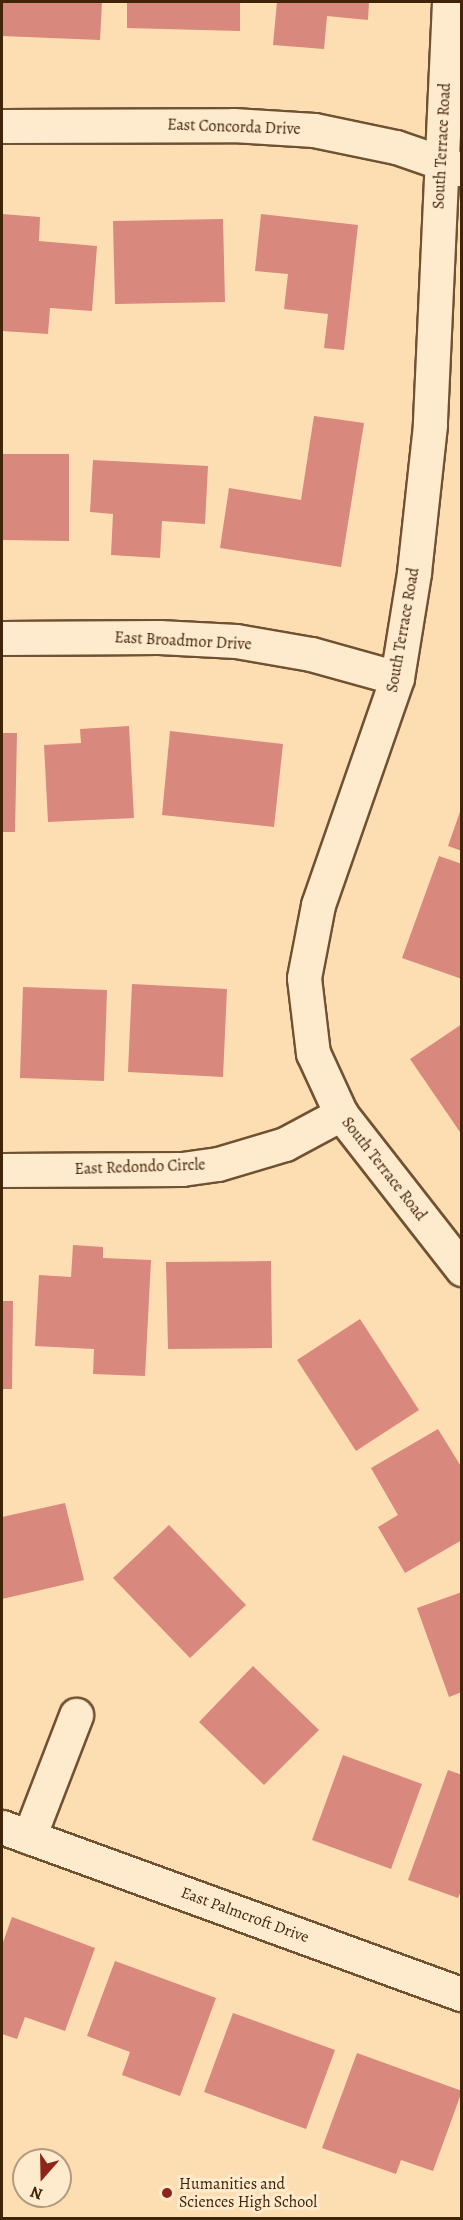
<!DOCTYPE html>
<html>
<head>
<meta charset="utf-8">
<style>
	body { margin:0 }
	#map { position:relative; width:463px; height:2220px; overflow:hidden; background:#fddeb2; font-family:Alegreya,serif }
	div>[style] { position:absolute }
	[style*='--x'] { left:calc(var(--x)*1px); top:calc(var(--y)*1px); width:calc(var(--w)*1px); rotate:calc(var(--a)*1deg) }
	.building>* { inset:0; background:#d8887c }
	.roads { filter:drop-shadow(2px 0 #6f5232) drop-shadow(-2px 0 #6f5232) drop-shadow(0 2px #6f5232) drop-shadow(0 -2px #6f5232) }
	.minor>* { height:33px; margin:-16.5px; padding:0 16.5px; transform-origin:16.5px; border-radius:16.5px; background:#feeacd }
	.dots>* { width:16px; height:16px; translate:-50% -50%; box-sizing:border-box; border:3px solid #feeacd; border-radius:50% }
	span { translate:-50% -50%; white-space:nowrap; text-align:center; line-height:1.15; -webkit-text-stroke:6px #feeacd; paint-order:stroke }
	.street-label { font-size:16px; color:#402408 }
	.poi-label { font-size:16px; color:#402408 }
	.left { translate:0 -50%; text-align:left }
	.frame { position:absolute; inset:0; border:3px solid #402408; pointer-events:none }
	.north { position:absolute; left:12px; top:2148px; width:60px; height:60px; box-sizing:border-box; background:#feeacd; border:2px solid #b29b7e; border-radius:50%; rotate:200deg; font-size:16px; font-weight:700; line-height:24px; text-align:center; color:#402408 }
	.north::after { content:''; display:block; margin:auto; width:21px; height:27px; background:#8f2418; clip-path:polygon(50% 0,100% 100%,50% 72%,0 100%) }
</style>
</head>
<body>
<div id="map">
	<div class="building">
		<div style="clip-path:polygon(2px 2px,102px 2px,100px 40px,2px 36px)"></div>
		<div style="clip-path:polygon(127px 2px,240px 2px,240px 31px,127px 28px)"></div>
		<div style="clip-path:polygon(277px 2px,369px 2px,368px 20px,327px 16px,324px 49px,273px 45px)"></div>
		<div style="clip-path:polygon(2px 214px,40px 217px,39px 241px,97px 246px,92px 311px,50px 308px,48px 334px,2px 331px)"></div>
		<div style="clip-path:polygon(261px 214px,358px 225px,344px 350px,324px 348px,328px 314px,284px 309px,288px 274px,255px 271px)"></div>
		<div style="clip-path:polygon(223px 219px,225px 302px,115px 304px,113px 221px)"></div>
		<div style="clip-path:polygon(314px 416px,364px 423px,341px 567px,220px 548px,229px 488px,301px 500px)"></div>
		<div style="clip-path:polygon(2px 454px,69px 454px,69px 541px,2px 540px)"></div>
		<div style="clip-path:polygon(93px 460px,208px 466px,205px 524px,162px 521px,160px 558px,111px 555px,113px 514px,90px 512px)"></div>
		<div style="clip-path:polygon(129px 726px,134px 818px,48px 822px,44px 745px,81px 743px,80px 729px)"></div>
		<div style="clip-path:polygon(170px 731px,283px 744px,274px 827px,162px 815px)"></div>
		<div style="clip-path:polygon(2px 733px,17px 733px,15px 832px,2px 832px)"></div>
		<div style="clip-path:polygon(461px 809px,462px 809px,462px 851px,448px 846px)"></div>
		<div style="clip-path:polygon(439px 856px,462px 864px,462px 979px,402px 958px)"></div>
		<div style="clip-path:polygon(132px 984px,227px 989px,223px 1077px,128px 1072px)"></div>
		<div style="clip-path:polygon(23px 987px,107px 990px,104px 1081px,20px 1078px)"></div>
		<div style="clip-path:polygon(462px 1024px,462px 1135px,410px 1059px)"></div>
		<div style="clip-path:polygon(73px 1245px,103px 1247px,103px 1258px,151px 1260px,145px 1376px,93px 1374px,94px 1349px,35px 1346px,39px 1275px,71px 1277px)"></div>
		<div style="clip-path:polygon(271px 1261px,272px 1348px,168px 1349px,166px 1262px)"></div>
		<div style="clip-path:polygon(2px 1301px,13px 1301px,12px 1389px,2px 1389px)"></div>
		<div style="clip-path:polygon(360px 1319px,419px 1410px,356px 1451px,297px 1360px)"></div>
		<div style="clip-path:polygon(438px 1429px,462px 1468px,462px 1540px,405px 1573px,378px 1527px,398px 1515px,371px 1468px)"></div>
		<div style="clip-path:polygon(65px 1503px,84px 1580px,2px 1599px,2px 1517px)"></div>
		<div style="clip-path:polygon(169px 1525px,246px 1605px,190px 1658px,113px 1578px)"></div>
		<div style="clip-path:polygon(462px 1592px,462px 1692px,449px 1697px,417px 1608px)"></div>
		<div style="clip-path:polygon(253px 1666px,319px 1730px,264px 1785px,199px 1722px)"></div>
		<div style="clip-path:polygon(343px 1755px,422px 1784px,391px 1869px,312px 1840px)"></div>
		<div style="clip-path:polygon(448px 1770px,462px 1775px,462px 1889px,458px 1898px,408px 1880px)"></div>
		<div style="clip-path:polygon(12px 1917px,95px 1948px,65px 2031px,25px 2017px,17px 2039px,2px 2034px,2px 1945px)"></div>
		<div style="clip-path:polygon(115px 1961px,216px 1998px,180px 2096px,122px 2075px,130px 2052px,87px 2036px)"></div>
		<div style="clip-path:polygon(233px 2013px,335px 2050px,306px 2129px,204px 2092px)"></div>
		<div style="clip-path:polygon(357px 2053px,462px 2091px,433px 2171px,401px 2160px,396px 2174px,322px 2148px)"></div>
	</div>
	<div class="roads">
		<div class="minor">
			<div style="--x:449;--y:2;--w:423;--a:92.6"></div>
			<div style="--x:430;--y:425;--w:149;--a:96.2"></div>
			<div style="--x:414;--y:573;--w:106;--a:99.2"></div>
			<div style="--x:397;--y:678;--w:240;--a:109.2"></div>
			<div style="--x:318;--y:905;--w:74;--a:100.9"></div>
			<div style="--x:304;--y:978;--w:76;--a:83.2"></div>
			<div style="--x:313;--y:1053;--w:67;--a:65.3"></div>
			<div style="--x:341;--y:1114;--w:197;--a:52"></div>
			<div style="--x:2;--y:126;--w:231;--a:-0.2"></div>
			<div style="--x:233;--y:125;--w:81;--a:3.5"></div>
			<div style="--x:314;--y:130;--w:84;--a:11.7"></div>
			<div style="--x:396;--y:147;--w:68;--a:19"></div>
			<div style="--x:2;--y:638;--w:157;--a:-0.4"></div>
			<div style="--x:159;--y:637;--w:77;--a:3"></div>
			<div style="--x:236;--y:641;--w:76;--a:9.8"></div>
			<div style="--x:311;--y:654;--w:89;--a:15.6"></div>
			<div style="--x:2;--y:1170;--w:180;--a:-0.3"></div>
			<div style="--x:182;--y:1169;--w:36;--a:-8"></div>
			<div style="--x:218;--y:1164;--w:70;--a:-16.6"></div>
			<div style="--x:285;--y:1144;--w:64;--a:-28.2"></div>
			<div style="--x:2;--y:1827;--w:489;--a:20"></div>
			<div style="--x:29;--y:1837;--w:131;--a:-68.9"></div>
		</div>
	</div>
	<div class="dots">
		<div style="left:167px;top:2193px;background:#8f2418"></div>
	</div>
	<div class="street-label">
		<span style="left:234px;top:127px;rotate:2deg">East Concorda Drive</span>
		<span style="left:442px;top:146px;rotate:-87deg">South Terrace Road</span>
		<span style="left:403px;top:630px;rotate:-80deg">South Terrace Road</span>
		<span style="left:183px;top:641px;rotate:3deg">East Broadmor Drive</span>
		<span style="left:140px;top:1167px;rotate:-2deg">East Redondo Circle</span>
		<span style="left:384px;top:1169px;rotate:52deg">South Terrace Road</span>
		<span style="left:245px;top:1915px;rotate:20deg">East Palmcroft Drive</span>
	</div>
	<div class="poi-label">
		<span class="left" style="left:179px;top:2193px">Humanities and<br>Sciences High School</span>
	</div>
	<div class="frame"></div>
	<div class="north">N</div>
</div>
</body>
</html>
